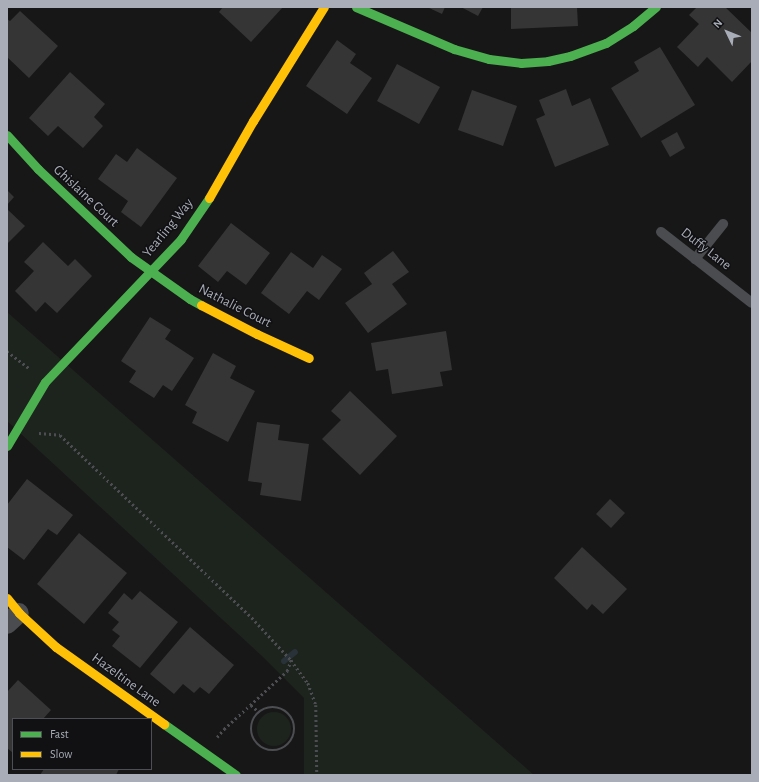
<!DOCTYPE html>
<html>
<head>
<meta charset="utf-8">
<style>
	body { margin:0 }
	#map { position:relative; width:759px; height:782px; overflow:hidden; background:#171717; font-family:"Alegreya Sans",sans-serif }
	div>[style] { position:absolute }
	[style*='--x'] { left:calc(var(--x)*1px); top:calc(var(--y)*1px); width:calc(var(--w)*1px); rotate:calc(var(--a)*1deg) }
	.green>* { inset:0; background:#1d241e }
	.round { border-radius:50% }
	.stream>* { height:6px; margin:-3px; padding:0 3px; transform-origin:3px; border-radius:3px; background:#2a3239 }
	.building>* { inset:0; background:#353536 }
	.path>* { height:2.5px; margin-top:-1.25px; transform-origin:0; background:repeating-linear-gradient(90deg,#4d4e52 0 2px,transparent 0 5px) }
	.path>.ring { margin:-1.25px; padding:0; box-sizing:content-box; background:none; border:2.5px solid #4d4e52; border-radius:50% }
	.lane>* { height:10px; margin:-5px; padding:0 5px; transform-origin:5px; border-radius:5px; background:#4b4c50 }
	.street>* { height:20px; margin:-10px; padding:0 10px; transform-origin:10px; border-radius:10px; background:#4b4c50 }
	.fast>* { height:9px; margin:-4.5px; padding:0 4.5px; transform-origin:4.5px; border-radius:4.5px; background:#4caf50 }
	.slow>* { height:9px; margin:-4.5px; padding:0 4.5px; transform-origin:4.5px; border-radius:4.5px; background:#ffc107 }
	span { translate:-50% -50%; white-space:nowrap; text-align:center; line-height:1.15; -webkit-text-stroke:3px #111113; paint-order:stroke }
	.street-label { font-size:14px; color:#a8adb8 }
	.frame { position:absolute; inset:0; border:8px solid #a8adb8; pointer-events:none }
	.legend { position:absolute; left:12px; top:718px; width:140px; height:52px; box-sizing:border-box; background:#111113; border:1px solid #4d4f55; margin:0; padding:5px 7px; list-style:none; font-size:12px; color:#a8adb8 }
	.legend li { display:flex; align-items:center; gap:8px; height:20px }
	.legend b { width:20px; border:1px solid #4d4f55 }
	.north { position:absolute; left:707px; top:12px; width:40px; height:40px; -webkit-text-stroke:3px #111113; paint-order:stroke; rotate:313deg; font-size:11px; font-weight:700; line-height:16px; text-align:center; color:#a8adb8 }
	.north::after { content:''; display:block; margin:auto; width:14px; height:18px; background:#a8adb8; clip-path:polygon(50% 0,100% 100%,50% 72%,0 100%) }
</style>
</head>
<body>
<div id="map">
	<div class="green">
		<div style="clip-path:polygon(7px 312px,534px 775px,304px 775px,304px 698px,263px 657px,7px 421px)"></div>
		<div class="round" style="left:257px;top:712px;width:34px;height:34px"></div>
	</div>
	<div class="stream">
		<div style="--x:284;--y:661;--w:14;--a:-39"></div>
	</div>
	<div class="building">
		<div style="clip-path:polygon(223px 7px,283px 7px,251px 42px,219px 12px)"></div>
		<div style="clip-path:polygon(427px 7px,445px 7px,442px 14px)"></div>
		<div style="clip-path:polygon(461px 7px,483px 7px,478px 16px)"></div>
		<div style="clip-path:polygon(511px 7px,577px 7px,578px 26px,511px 29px)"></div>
		<div style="clip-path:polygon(697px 7px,725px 7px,752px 33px,752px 61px,732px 82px,707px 57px,698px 67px,677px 47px,699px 24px,689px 15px)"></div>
		<div style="clip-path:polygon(20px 11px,58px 46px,29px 78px,7px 57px,7px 19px,10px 21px)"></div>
		<div style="clip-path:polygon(337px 40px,356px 54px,350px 63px,372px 78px,347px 114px,306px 86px)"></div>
		<div style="clip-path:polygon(660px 47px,695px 105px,641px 138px,611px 88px,639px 71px,634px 62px)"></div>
		<div style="clip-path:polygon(397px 64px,440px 87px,419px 124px,377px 101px)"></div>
		<div style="clip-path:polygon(70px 72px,105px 104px,94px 117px,103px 126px,83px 148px,58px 126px,48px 136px,29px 118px)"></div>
		<div style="clip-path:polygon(566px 89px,572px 106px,590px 98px,609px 145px,555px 167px,536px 119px,545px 115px,539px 100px)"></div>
		<div style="clip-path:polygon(472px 90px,517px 106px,503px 146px,458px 130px)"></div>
		<div style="clip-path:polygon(677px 132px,685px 148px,670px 157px,661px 141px)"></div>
		<div style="clip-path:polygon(137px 148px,177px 178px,141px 227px,121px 212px,128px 201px,98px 179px,116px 154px,127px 162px)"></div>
		<div style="clip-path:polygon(7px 190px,14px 197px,7px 205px)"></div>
		<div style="clip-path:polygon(7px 209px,25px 226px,7px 244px)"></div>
		<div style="clip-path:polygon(231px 223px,270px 253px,246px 285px,227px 271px,218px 282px,198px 266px)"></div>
		<div style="clip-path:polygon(43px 242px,68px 266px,75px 259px,92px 276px,57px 313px,45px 302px,36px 312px,15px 291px,34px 271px,24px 262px)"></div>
		<div style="clip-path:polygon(393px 251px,409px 272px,392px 284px,407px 304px,368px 333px,345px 303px,372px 284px,364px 273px)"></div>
		<div style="clip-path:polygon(291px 252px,313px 268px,322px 255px,342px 269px,319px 300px,307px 291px,289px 314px,261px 293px)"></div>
		<div style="clip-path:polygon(150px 317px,171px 330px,165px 339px,194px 358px,172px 391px,163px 385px,154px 398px,129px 382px,136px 371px,121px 361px)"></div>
		<div style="clip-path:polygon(446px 331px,452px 370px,440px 372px,443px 386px,392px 394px,388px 369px,376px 371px,371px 343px)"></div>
		<div style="clip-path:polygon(213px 353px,236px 366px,230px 378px,255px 391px,228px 442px,192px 423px,197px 412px,185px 405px)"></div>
		<div style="clip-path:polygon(350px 391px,397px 436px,360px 475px,322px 439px,341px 420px,331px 411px)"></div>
		<div style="clip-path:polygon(257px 422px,280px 425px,278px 440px,309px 444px,301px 501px,260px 495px,262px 483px,248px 481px)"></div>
		<div style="clip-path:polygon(27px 479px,73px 515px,57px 535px,48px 529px,24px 560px,7px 547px,7px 505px)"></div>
		<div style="clip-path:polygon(610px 499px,625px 513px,611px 528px,596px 514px)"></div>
		<div style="clip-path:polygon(79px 533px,127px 573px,84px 624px,37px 584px)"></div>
		<div style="clip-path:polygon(582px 547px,627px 589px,603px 614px,592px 604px,587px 610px,554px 578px)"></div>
		<div style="clip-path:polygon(140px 591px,178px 622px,140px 668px,112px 646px,120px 636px,112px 630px,119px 622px,108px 613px,124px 593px,132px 600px)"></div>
		<div style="clip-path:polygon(190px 627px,234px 665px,209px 694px,200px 687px,194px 693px,183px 684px,174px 694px,150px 674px)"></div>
		<div style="clip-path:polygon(18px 680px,51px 710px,43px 719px,13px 719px,13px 753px,7px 748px,7px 692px)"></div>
		<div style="clip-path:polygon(44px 769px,119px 769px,116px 775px,40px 775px)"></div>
	</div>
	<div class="path">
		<div style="--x:7;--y:351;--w:29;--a:38"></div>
		<div style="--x:39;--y:433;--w:21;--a:5"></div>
		<div style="--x:60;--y:435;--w:269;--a:43.6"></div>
		<div style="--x:255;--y:621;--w:53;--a:47.3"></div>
		<div style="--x:291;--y:660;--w:29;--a:54"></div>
		<div style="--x:308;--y:683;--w:23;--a:70"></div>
		<div style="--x:316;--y:705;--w:70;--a:89.2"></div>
		<div style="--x:251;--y:705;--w:11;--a:41"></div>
		<div class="ring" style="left:251px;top:707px;width:41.5px;height:41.5px"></div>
		<div style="--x:217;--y:737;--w:11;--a:-49"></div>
		<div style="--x:224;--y:729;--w:86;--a:-42.6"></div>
		<div style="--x:287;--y:671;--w:12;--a:-70"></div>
	</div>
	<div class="lane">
		<div style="--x:661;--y:232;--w:115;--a:38"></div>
		<div style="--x:695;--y:259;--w:45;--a:-51.3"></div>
	</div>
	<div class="street">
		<div style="--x:7;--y:624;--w:16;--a:-43"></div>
	</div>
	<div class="fast">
		<div style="--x:356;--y:7;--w:107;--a:23.2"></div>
		<div style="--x:454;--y:49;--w:36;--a:16"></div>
		<div style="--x:489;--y:59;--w:32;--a:7"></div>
		<div style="--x:521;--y:63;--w:27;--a:-4"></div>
		<div style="--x:548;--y:61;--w:23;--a:-13"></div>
		<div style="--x:570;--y:56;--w:38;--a:-20"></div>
		<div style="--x:606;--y:43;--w:32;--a:-32"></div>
		<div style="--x:633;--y:26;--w:30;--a:-40"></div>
		<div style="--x:7;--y:135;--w:46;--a:47.6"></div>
		<div style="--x:38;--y:169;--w:128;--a:43.4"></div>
		<div style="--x:131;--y:257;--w:72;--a:35.4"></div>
		<div style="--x:190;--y:299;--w:13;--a:29"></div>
		<div style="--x:7;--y:446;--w:74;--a:-59.3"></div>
		<div style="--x:45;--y:382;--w:197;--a:-46.4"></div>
		<div style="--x:181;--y:239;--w:50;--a:-55.7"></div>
		<div style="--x:164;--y:724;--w:88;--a:35.3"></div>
	</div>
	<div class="slow">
		<div style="--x:209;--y:198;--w:89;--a:-60.3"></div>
		<div style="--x:253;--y:121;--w:134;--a:-58.1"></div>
		<div style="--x:201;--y:305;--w:63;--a:27.4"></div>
		<div style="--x:257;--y:334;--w:57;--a:24.8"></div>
		<div style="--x:7;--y:598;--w:19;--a:51"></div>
		<div style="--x:19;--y:613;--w:50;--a:42.6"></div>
		<div style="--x:56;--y:647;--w:133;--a:35.5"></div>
	</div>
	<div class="street-label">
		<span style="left:86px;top:196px;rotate:43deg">Ghislaine Court</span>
		<span style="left:168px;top:228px;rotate:-51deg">Yearling Way</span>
		<span style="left:706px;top:249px;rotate:38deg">Duffy Lane</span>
		<span style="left:235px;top:306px;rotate:27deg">Nathalie Court</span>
		<span style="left:126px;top:680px;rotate:36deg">Hazeltine Lane</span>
	</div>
	<div class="frame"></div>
	<ul class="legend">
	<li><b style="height:5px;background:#4caf50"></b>Fast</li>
	<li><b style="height:5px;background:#ffc107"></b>Slow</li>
	</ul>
	<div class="north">N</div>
</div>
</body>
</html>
